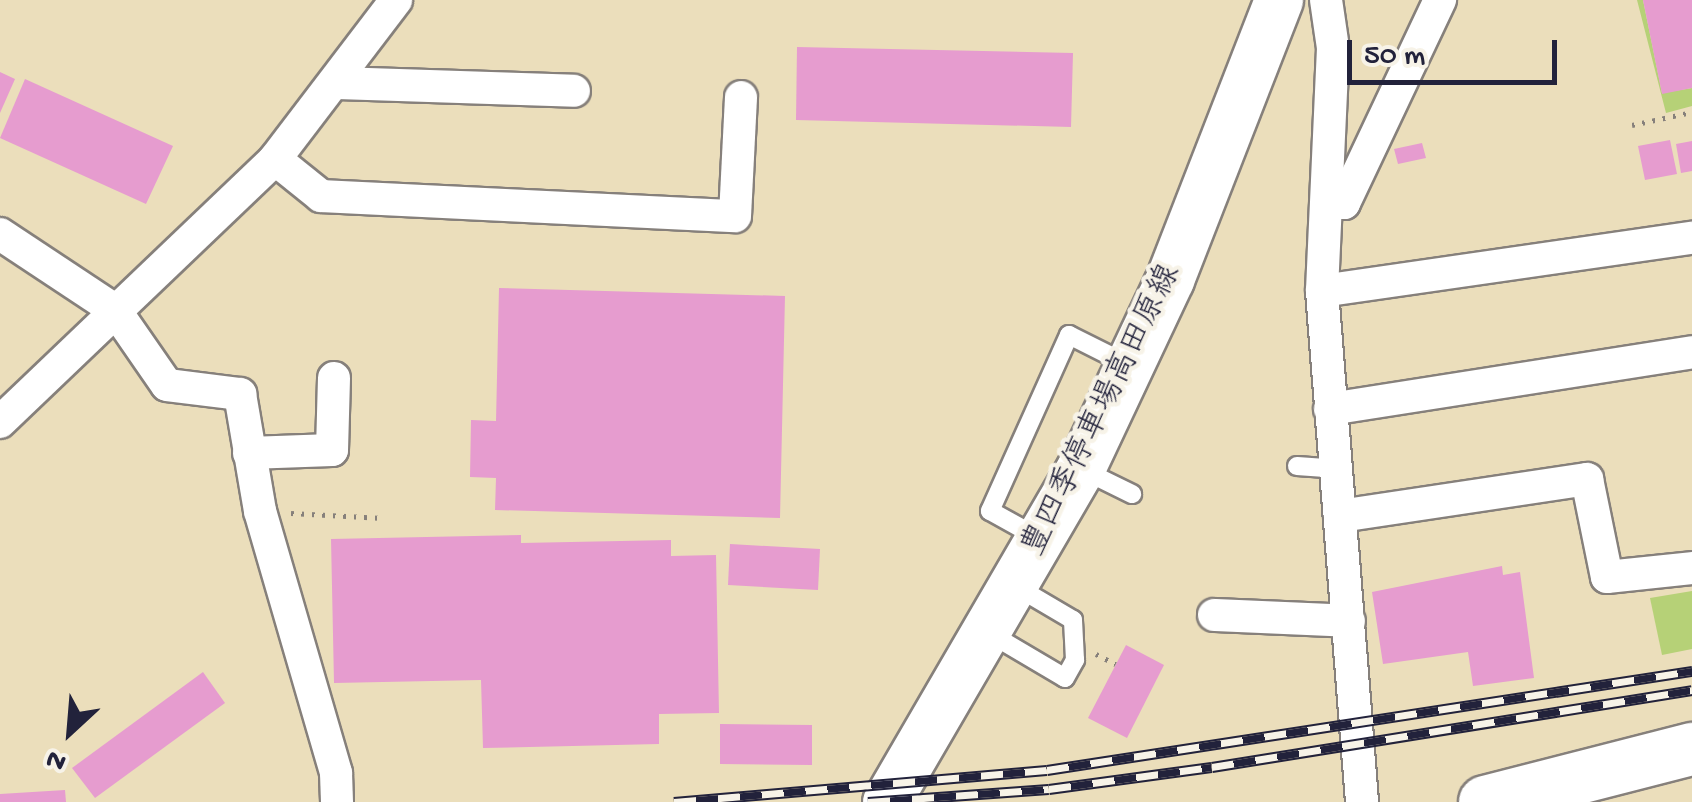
<!DOCTYPE html>
<html>
<head>
<meta charset="utf-8">
<style>
	body { margin:0 }
	#map { position:relative; width:1692px; height:802px; overflow:hidden; background:#ebdebb; font-family:"Gochi Hand","Klee One",sans-serif }
	div>[style] { position:absolute }
	[style*='--x'] { left:calc(var(--x)*1px); top:calc(var(--y)*1px); width:calc(var(--w)*1px); rotate:calc(var(--a)*1deg) }
	.green>* { inset:0; background:#b6d177 }
	.building>* { inset:0; background:#e69ccf }
	.path>* { height:5px; margin-top:-2.5px; transform-origin:0; background:repeating-linear-gradient(90deg,#86807b 0 2.5px,transparent 0 10.5px) }
	.roads { filter:drop-shadow(2px 0 #86807b) drop-shadow(-2px 0 #86807b) drop-shadow(0 2px #86807b) drop-shadow(0 -2px #86807b) }
	.lane>* { height:18px; margin:-9px; padding:0 9px; transform-origin:9px; border-radius:9px; background:#fff }
	.street>* { height:32px; margin:-16px; padding:0 16px; transform-origin:16px; border-radius:16px; background:#fff }
	.secondary>* { height:48px; margin:-24px; padding:0 24px; transform-origin:24px; border-radius:24px; background:#fff }
	.primary>* { height:52px; margin:-26px; padding:0 26px; transform-origin:26px; border-radius:26px; background:#fff }
	.rail>* { height:11px; margin-top:-5.5px; transform-origin:0; background:repeating-linear-gradient(90deg,#f7f3e8 0 22px,#22223b 0 44px); box-sizing:border-box; border-block:2px solid #22223b }
	span { translate:-50% -50%; white-space:nowrap; text-align:center; line-height:1.15; -webkit-text-stroke:9px #f7f3e8; paint-order:stroke }
	.street-label { font-size:32px; color:#22223b }
	.north { position:absolute; left:20px; top:682px; width:100px; height:100px; -webkit-text-stroke:8px #f7f3e8; paint-order:stroke; rotate:206deg; font-size:28px; font-weight:700; line-height:40px; text-align:center; color:#22223b }
	.north::after { content:''; display:block; margin:auto; width:35px; height:45px; background:#22223b; clip-path:polygon(50% 0,100% 100%,50% 72%,0 100%) }
	.scale { position:absolute; left:1347px; top:40px; width:210px; height:45px; box-sizing:border-box; border:5px solid #22223b; border-top:0; padding-left:12px; font-size:30px; line-height:35px; white-space:nowrap; color:#22223b; -webkit-text-stroke:8px #f7f3e8; paint-order:stroke }
</style>
</head>
<body>
<div id="map">
	<div class="green">
		<div style="clip-path:polygon(1637px 0,1643px 0,1662px 93px,1692px 88px,1692px 106px,1666px 113px)"></div>
		<div style="clip-path:polygon(1692px 591px,1692px 649px,1662px 655px,1650px 598px)"></div>
	</div>
	<div class="building">
		<div style="clip-path:polygon(1643px 0,1692px 0,1692px 88px,1662px 94px)"></div>
		<div style="clip-path:polygon(797px 47px,1073px 53px,1071px 127px,796px 120px)"></div>
		<div style="clip-path:polygon(0 72px,15px 79px,0 113px)"></div>
		<div style="clip-path:polygon(25px 79px,173px 146px,146px 204px,0 138px)"></div>
		<div style="clip-path:polygon(1670px 140px,1677px 174px,1645px 180px,1638px 146px)"></div>
		<div style="clip-path:polygon(1692px 141px,1692px 171px,1681px 173px,1676px 144px)"></div>
		<div style="clip-path:polygon(1422px 143px,1426px 158px,1398px 164px,1394px 149px)"></div>
		<div style="clip-path:polygon(499px 288px,785px 296px,780px 518px,495px 510px,496px 478px,470px 477px,471px 420px,496px 421px)"></div>
		<div style="clip-path:polygon(521px 535px,521px 543px,671px 540px,671px 556px,716px 555px,719px 713px,659px 714px,659px 744px,483px 748px,481px 680px,334px 683px,331px 539px)"></div>
		<div style="clip-path:polygon(730px 544px,820px 549px,818px 590px,728px 585px)"></div>
		<div style="clip-path:polygon(1502px 566px,1503px 575px,1520px 572px,1534px 678px,1473px 686px,1468px 652px,1383px 664px,1372px 592px)"></div>
		<div style="clip-path:polygon(1126px 645px,1164px 665px,1127px 738px,1088px 718px)"></div>
		<div style="clip-path:polygon(203px 672px,225px 703px,95px 798px,72px 768px)"></div>
		<div style="clip-path:polygon(720px 724px,812px 725px,812px 765px,720px 764px)"></div>
		<div style="clip-path:polygon(65px 790px,66px 802px,0 802px,0 794px)"></div>
	</div>
	<div class="path">
		<div style="--x:1632;--y:125;--w:61;--a:-12.2"></div>
		<div style="--x:291;--y:513;--w:92;--a:3.1"></div>
		<div style="--x:1096;--y:654;--w:22;--a:27"></div>
	</div>
	<div class="roads">
		<div class="lane">
			<div style="--x:1297;--y:466;--w:39;--a:4"></div>
			<div style="--x:1081;--y:469;--w:57;--a:26.1"></div>
			<div style="--x:1039;--y:538;--w:56;--a:-151.1"></div>
			<div style="--x:990;--y:511;--w:193;--a:-65.8"></div>
			<div style="--x:1069;--y:335;--w:65;--a:26.6"></div>
			<div style="--x:989;--y:633;--w:88;--a:30.6"></div>
			<div style="--x:1065;--y:678;--w:21;--a:-61"></div>
			<div style="--x:1075;--y:660;--w:40;--a:-92.9"></div>
			<div style="--x:1073;--y:620;--w:65;--a:-149.5"></div>
		</div>
		<div class="street">
			<div style="--x:1326;--y:0;--w:49;--a:81.7"></div>
			<div style="--x:1333;--y:48;--w:243;--a:92.6"></div>
			<div style="--x:1322;--y:291;--w:374;--a:-8.2"></div>
			<div style="--x:338;--y:83;--w:236;--a:1.9"></div>
			<div style="--x:275;--y:159;--w:59;--a:38.8"></div>
			<div style="--x:321;--y:196;--w:414;--a:2.8"></div>
			<div style="--x:735;--y:216;--w:119;--a:-87.1"></div>
			<div style="--x:1328;--y:202;--w:16;--a:4"></div>
			<div style="--x:1344;--y:203;--w:225;--a:-64.7"></div>
			<div style="--x:0;--y:234;--w:138;--a:33.5"></div>
			<div style="--x:115;--y:310;--w:91;--a:55.3"></div>
			<div style="--x:167;--y:385;--w:74;--a:7"></div>
			<div style="--x:240;--y:394;--w:119;--a:80.3"></div>
			<div style="--x:260;--y:511;--w:273;--a:73.8"></div>
			<div style="--x:336;--y:773;--w:29;--a:88"></div>
			<div style="--x:1322;--y:291;--w:513;--a:85.52"></div>
			<div style="--x:1330;--y:409;--w:366;--a:-8.9"></div>
			<div style="--x:0;--y:422;--w:381;--a:-43.7"></div>
			<div style="--x:275;--y:159;--w:200;--a:-52.7"></div>
			<div style="--x:249;--y:453;--w:83;--a:-2.1"></div>
			<div style="--x:332;--y:450;--w:72;--a:-88.4"></div>
			<div style="--x:1340;--y:516;--w:250;--a:-8.5"></div>
			<div style="--x:1587;--y:479;--w:100;--a:78.5"></div>
			<div style="--x:1607;--y:577;--w:85;--a:-6"></div>
			<div style="--x:1214;--y:615;--w:135;--a:2.5"></div>
		</div>
		<div class="secondary">
			<div style="--x:887;--y:802;--w:385;--a:-59.8"></div>
			<div style="--x:1081;--y:469;--w:209;--a:-64.8"></div>
			<div style="--x:1170;--y:280;--w:300;--a:-68.7"></div>
		</div>
		<div class="primary">
			<div style="--x:1485;--y:802;--w:214;--a:-14.4"></div>
		</div>
	</div>
	<div class="rail">
		<div style="--x:674;--y:802;--w:374;--a:-4.9"></div>
		<div style="--x:1047;--y:770;--w:653;--a:-8.73"></div>
		<div style="--x:868;--y:802;--w:181;--a:-4.1"></div>
		<div style="--x:1049;--y:789;--w:164;--a:-7.7"></div>
		<div style="--x:1212;--y:767;--w:486;--a:-9.1"></div>
	</div>
	<div class="street-label">
		<span style="left:1103px;top:411px;rotate:-64deg">豊四季停車場高田原線</span>
	</div>
	<div class="north">N</div>
	<div class="scale">50 m</div>
</div>
</body>
</html>
